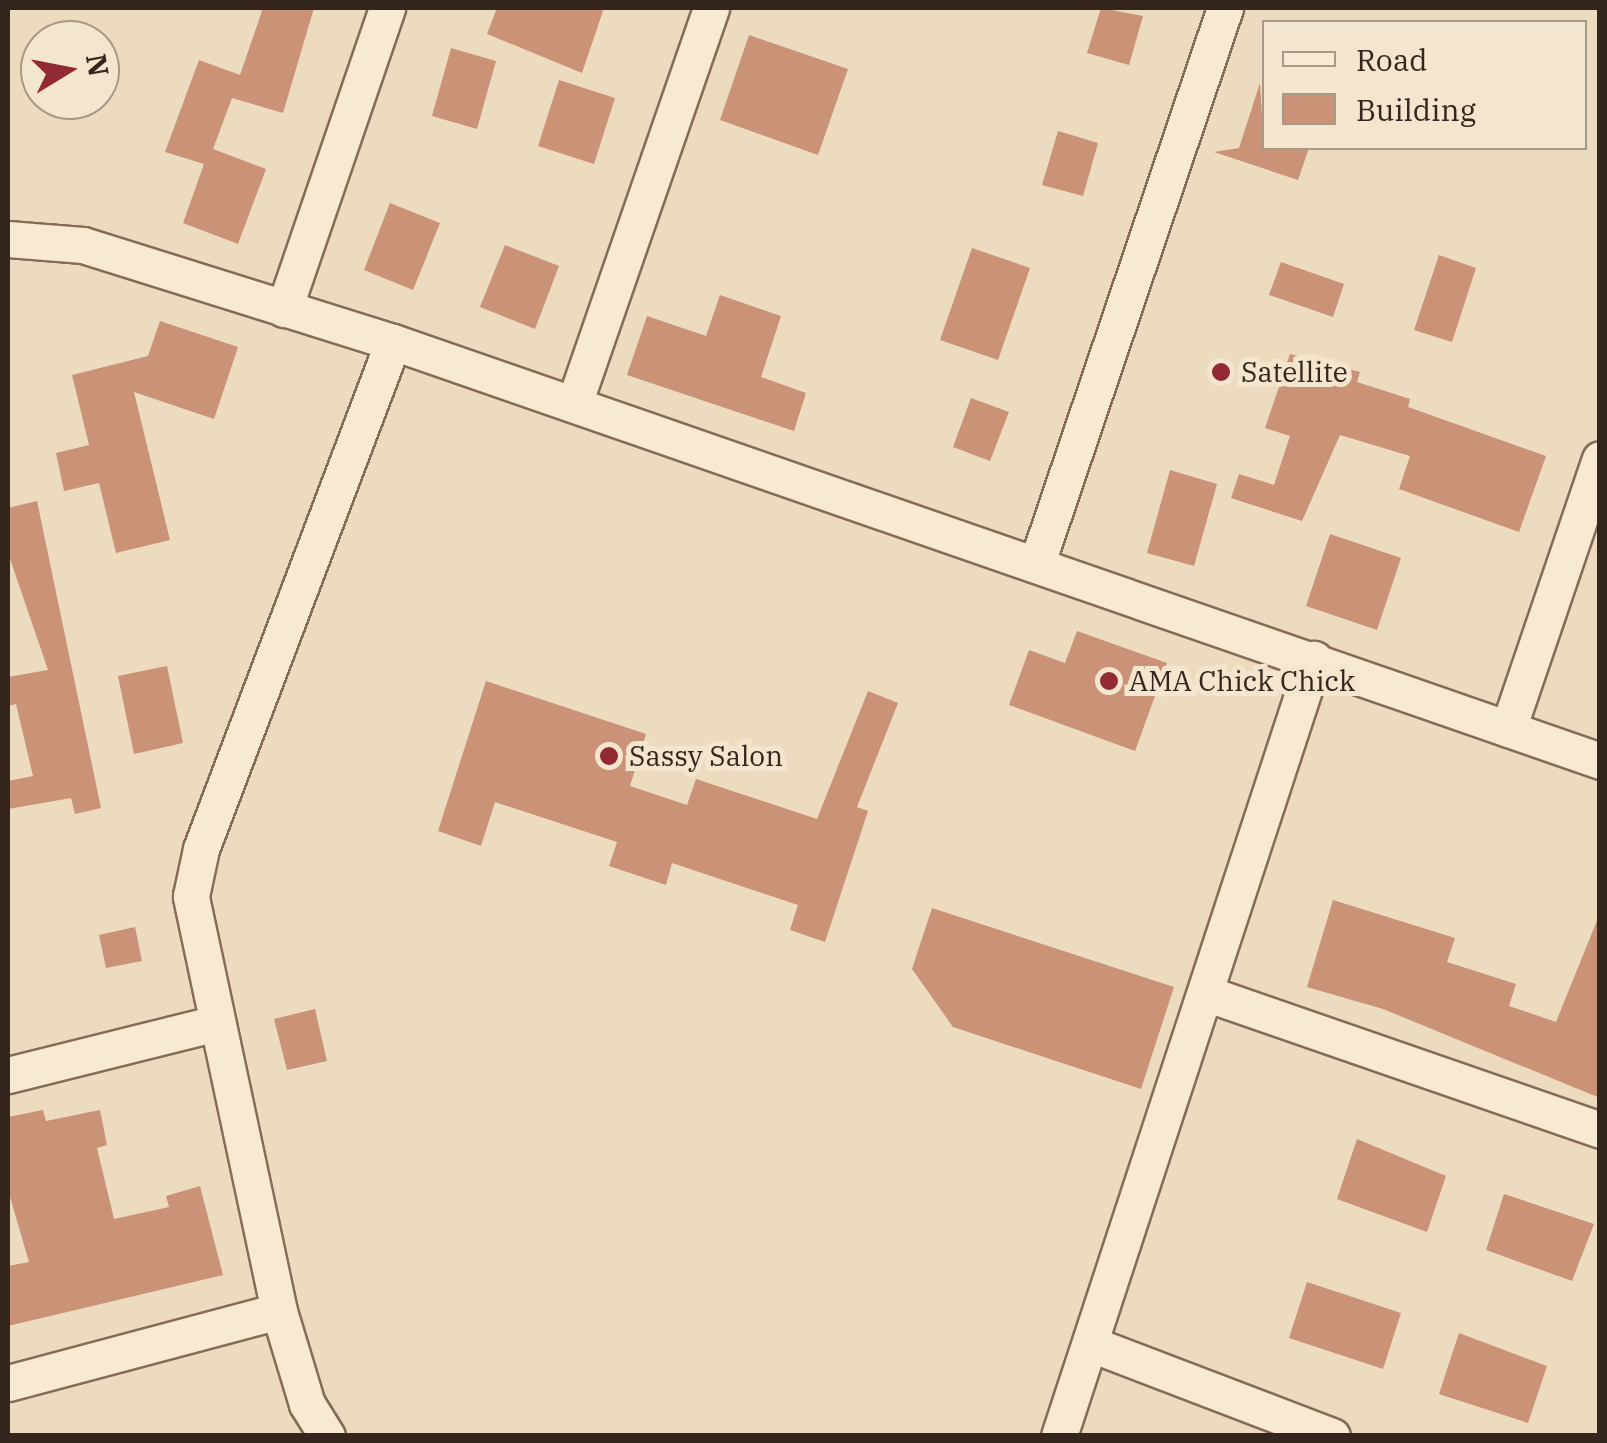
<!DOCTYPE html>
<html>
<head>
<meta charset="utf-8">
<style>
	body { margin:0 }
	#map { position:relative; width:1607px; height:1443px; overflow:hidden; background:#ecdbbf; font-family:"IBM Plex Serif",serif }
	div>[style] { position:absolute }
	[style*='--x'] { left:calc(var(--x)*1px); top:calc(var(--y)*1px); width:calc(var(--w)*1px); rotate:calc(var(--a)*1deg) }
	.building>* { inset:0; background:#ca9276 }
	.roads { filter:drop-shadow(2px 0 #846c58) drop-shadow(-2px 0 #846c58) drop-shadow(0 2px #846c58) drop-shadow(0 -2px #846c58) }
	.minor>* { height:35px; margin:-17.5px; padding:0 17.5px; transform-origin:17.5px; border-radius:17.5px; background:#f8e9d2 }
	.dots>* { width:28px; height:28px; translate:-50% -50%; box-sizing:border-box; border:5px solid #f4e6ce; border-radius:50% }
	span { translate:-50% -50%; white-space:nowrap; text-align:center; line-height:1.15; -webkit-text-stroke:10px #f4e6ce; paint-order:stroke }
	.poi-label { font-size:28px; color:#34261c }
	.left { translate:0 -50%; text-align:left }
	.frame { position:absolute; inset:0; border:10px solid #34261c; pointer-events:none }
	.legend { position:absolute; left:1262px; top:20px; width:325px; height:130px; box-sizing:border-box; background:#f4e6ce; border:2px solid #a79987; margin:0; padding:12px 18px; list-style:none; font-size:30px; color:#34261c }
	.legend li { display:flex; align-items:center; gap:20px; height:50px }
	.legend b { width:50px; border:2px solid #a79987 }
	.north { position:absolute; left:20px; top:20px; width:100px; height:100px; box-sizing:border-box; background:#f4e6ce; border:2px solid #a79987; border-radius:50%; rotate:80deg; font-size:28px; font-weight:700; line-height:40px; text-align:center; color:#34261c }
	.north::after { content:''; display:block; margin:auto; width:35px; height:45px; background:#922a33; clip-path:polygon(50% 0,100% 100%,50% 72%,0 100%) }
</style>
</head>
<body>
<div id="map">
	<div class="building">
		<div style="clip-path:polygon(263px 8px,314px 8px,283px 113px,232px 98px,213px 149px,266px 169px,238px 244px,183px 223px,204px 164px,165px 152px,199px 60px,240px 75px)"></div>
		<div style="clip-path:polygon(497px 8px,604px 8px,582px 73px,487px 34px)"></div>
		<div style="clip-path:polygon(1101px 8px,1143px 16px,1129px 65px,1087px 53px)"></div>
		<div style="clip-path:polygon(749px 35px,848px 69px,818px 155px,720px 120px)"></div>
		<div style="clip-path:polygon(451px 48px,496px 61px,477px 129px,432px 116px)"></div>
		<div style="clip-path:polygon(559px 80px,615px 98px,594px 164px,538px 146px)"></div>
		<div style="clip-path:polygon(1260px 83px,1264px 148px,1309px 148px,1298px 180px,1214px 152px,1239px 148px)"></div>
		<div style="clip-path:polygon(1058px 131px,1098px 143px,1083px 196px,1042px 185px)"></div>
		<div style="clip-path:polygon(390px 203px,440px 223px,413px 290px,364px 270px)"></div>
		<div style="clip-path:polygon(505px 245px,559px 266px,535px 329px,480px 307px)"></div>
		<div style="clip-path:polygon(972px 248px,1030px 268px,998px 360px,940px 340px)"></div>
		<div style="clip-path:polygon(1439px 255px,1476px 268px,1452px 342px,1414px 330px)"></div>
		<div style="clip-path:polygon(1281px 262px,1344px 284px,1333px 317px,1269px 295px)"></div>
		<div style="clip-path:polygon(720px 295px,781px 316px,761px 377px,806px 393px,794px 431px,627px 375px,647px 316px,706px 336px)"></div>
		<div style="clip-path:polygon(160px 321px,238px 347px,214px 419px,134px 392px,170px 540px,116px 553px,99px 483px,64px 491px,56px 453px,89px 445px,72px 375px,148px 356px)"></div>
		<div style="clip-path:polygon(1290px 354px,1360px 372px,1357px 382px,1410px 399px,1408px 407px,1546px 456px,1519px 532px,1399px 489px,1410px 456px,1340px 435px,1302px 521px,1231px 498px,1239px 474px,1274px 485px,1290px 436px,1265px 428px)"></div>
		<div style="clip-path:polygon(971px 398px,1009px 412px,990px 461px,953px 447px)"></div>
		<div style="clip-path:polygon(1170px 470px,1217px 484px,1194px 566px,1147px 553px)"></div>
		<div style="clip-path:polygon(37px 501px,101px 808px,75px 814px,71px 798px,8px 809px,8px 781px,33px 776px,16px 704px,8px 706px,8px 677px,48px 670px,8px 553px,8px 508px)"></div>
		<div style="clip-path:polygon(1330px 534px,1401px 558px,1377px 630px,1306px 606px)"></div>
		<div style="clip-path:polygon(1077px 631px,1167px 663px,1135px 751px,1009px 705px,1029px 650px,1065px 663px)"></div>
		<div style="clip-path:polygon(167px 666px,183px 743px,134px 754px,118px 676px)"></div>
		<div style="clip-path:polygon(486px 681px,646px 734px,630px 786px,687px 805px,696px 779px,817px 819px,868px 691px,898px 703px,857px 807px,868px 811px,825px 942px,790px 930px,798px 905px,672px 863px,666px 885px,609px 866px,617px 842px,495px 802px,481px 846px,438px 831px)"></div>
		<div style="clip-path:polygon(1333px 900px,1455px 938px,1447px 962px,1516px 984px,1509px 1006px,1556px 1022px,1600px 913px,1600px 1098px,1383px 1009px,1307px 987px)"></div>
		<div style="clip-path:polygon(932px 908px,1174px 987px,1141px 1089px,953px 1027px,912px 969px)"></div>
		<div style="clip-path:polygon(135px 927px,142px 961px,106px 968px,99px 935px)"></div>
		<div style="clip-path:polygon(315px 1009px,327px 1061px,287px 1070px,274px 1019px)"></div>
		<div style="clip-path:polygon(43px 1110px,46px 1121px,100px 1110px,107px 1145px,97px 1148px,114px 1219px,169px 1207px,166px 1196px,200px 1186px,223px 1275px,8px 1326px,8px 1266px,29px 1262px,8px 1190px,8px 1117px)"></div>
		<div style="clip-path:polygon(1357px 1139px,1446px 1176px,1427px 1232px,1337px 1199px)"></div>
		<div style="clip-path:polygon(1504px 1194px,1594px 1224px,1572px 1281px,1486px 1250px)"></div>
		<div style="clip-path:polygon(1307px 1282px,1401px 1313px,1383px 1369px,1289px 1338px)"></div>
		<div style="clip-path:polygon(1459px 1333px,1547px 1366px,1528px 1423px,1439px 1394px)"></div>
	</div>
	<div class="roads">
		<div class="minor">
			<div style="--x:8;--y:239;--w:75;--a:4.6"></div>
			<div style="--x:83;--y:245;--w:325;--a:17.4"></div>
			<div style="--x:393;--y:342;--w:1278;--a:19.14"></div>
			<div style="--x:284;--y:309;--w:318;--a:-71.1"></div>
			<div style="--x:574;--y:404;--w:419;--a:-70.9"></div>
			<div style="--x:1038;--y:560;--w:583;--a:-71.29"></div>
			<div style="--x:1508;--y:729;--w:285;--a:-71.2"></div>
			<div style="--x:1205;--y:993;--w:418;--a:19.1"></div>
			<div style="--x:8;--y:1075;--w:211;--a:-14"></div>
			<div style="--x:1091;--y:1344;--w:258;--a:20.9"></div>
			<div style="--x:8;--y:1383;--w:280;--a:-14.9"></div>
			<div style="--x:327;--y:1436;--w:38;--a:-122"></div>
			<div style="--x:307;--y:1404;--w:97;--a:-106.8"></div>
			<div style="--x:279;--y:1311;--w:424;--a:-102"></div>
			<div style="--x:191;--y:896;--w:48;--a:-78"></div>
			<div style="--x:201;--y:849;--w:542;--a:-69.26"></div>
			<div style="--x:1059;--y:1436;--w:818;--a:-71.83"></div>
		</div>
	</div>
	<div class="dots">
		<div style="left:1221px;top:372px;background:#922a33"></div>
		<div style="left:1109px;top:681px;background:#922a33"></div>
		<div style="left:609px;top:756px;background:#922a33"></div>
	</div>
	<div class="poi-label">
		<span class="left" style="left:1241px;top:372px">Satellite</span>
		<span class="left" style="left:1129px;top:681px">AMA Chick Chick</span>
		<span class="left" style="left:629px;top:756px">Sassy Salon</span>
	</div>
	<div class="frame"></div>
	<ul class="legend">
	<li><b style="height:12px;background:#f8e9d2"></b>Road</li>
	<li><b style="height:28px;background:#ca9276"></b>Building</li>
	</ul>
	<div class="north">N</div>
</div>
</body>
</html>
